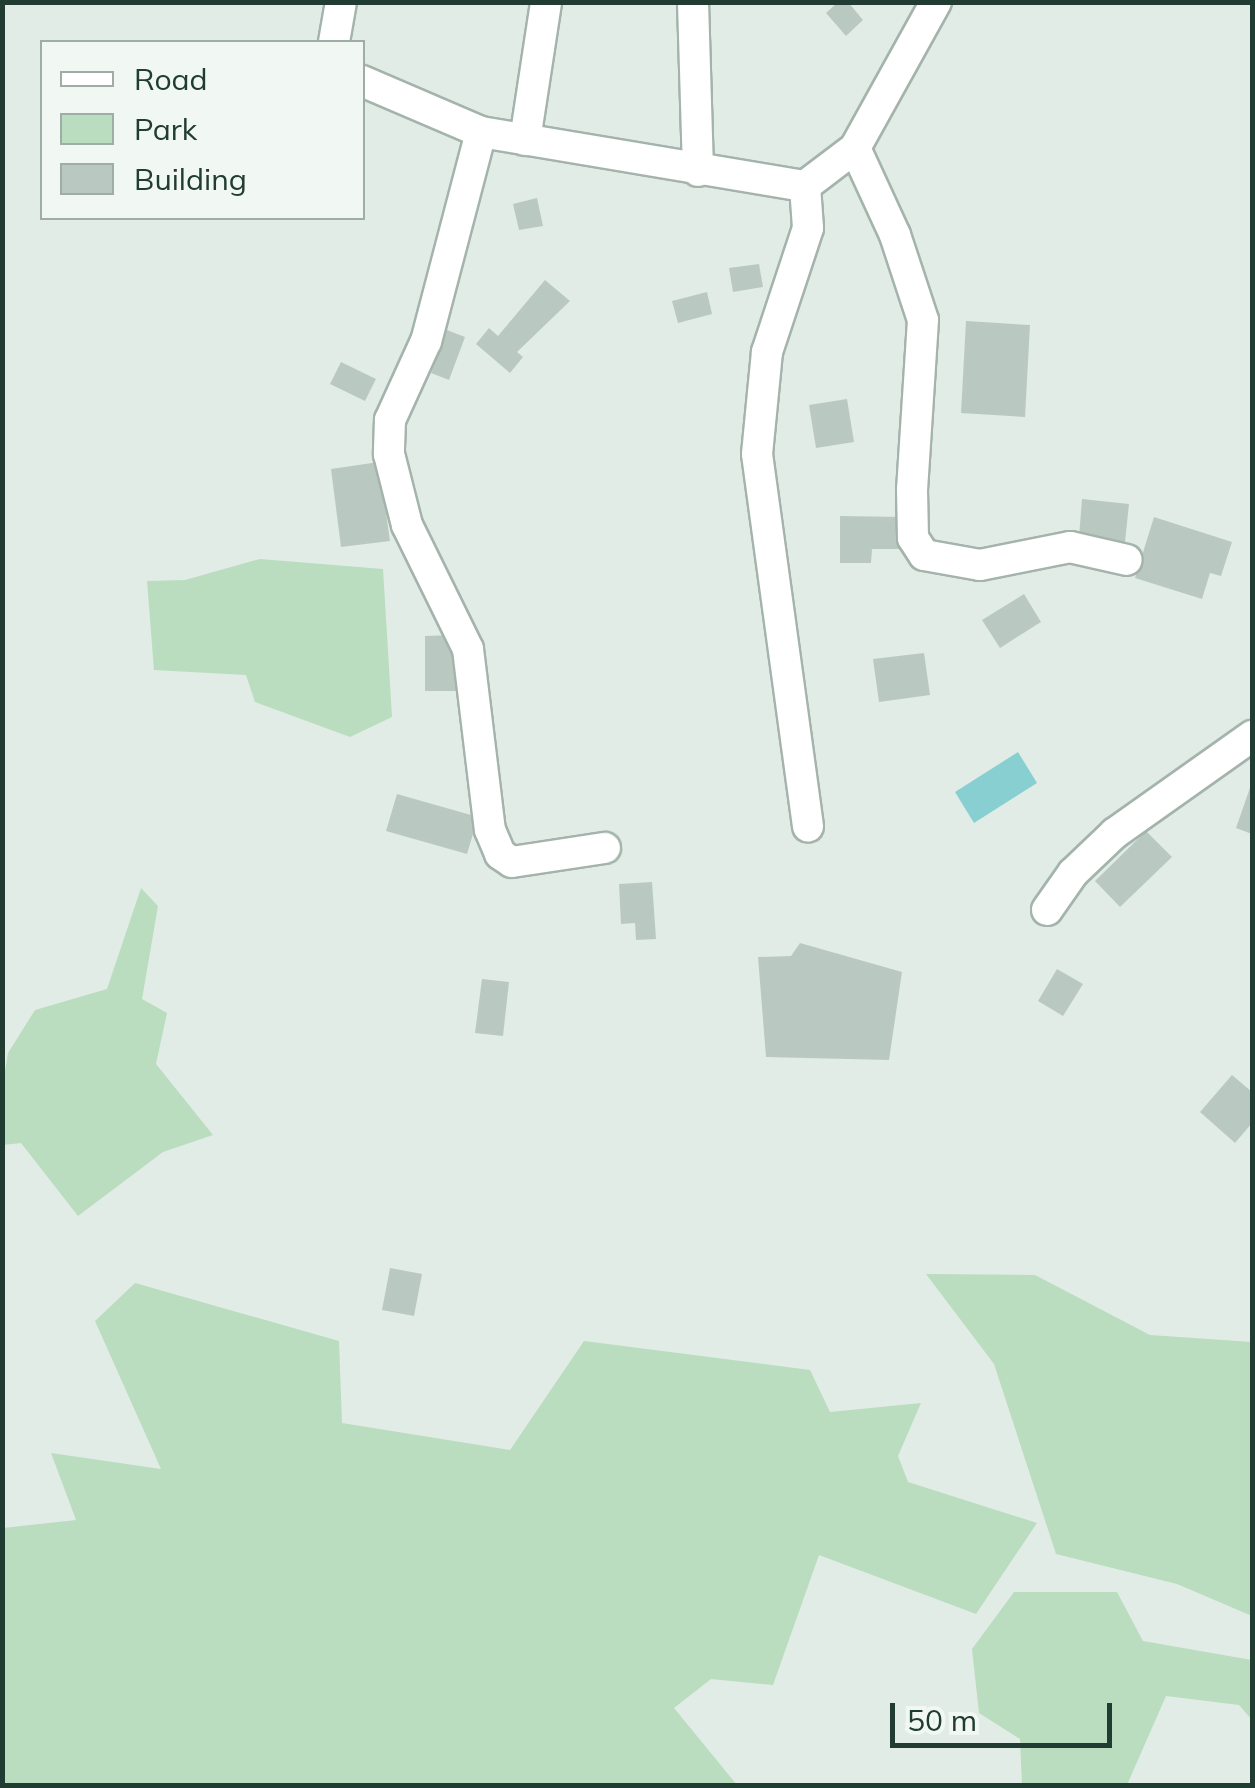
<!DOCTYPE html>
<html>
<head>
<meta charset="utf-8">
<style>
	body { margin:0 }
	#map { position:relative; width:1255px; height:1788px; overflow:hidden; background:#e1ece6; font-family:Mulish,sans-serif }
	div>[style] { position:absolute }
	[style*='--x'] { left:calc(var(--x)*1px); top:calc(var(--y)*1px); width:calc(var(--w)*1px); rotate:calc(var(--a)*1deg) }
	.green>* { inset:0; background:#baddbf }
	.water>* { inset:0; background:#88cfd1 }
	.building>* { inset:0; background:#b9c9c1 }
	.roads { filter:drop-shadow(2px 0 #a4b4ac) drop-shadow(-2px 0 #a4b4ac) drop-shadow(0 2px #a4b4ac) drop-shadow(0 -2px #a4b4ac) }
	.minor>* { height:30px; margin:-15px; padding:0 15px; transform-origin:15px; border-radius:15px; background:#fff }
	span { translate:-50% -50%; white-space:nowrap; text-align:center; line-height:1.15; -webkit-text-stroke:9px #f1f8f4; paint-order:stroke }
	.frame { position:absolute; inset:0; border:5px solid #213c32; pointer-events:none }
	.legend { position:absolute; left:40px; top:40px; width:325px; height:180px; box-sizing:border-box; background:#f1f8f4; border:2px solid #9eada6; margin:0; padding:12px 18px; list-style:none; font-size:30px; color:#213c32 }
	.legend li { display:flex; align-items:center; gap:20px; height:50px }
	.legend b { width:50px; border:2px solid #9eada6 }
	.scale { position:absolute; left:890px; top:1703px; width:222px; height:45px; box-sizing:border-box; border:5px solid #213c32; border-top:0; padding-left:12px; font-size:30px; line-height:35px; white-space:nowrap; color:#213c32; -webkit-text-stroke:8px #f1f8f4; paint-order:stroke }
</style>
</head>
<body>
<div id="map">
	<div class="green">
		<div style="clip-path:polygon(260px 559px,383px 569px,392px 717px,350px 737px,255px 702px,246px 675px,154px 670px,147px 581px,185px 580px)"></div>
		<div style="clip-path:polygon(141px 888px,158px 906px,142px 999px,167px 1013px,156px 1064px,213px 1135px,163px 1152px,78px 1216px,21px 1143px,3px 1145px,3px 1083px,8px 1053px,35px 1010px,107px 989px)"></div>
		<div style="clip-path:polygon(926px 1274px,1035px 1275px,1150px 1335px,1252px 1342px,1252px 1616px,1177px 1584px,1056px 1554px,994px 1364px)"></div>
		<div style="clip-path:polygon(135px 1283px,339px 1341px,342px 1423px,510px 1450px,584px 1341px,810px 1370px,830px 1412px,921px 1403px,898px 1456px,908px 1482px,1037px 1523px,976px 1614px,819px 1555px,773px 1685px,711px 1679px,674px 1708px,737px 1785px,3px 1785px,3px 1528px,76px 1520px,51px 1453px,161px 1469px,95px 1321px)"></div>
		<div style="clip-path:polygon(1014px 1592px,1117px 1592px,1143px 1641px,1252px 1660px,1252px 1720px,1239px 1705px,1166px 1696px,1127px 1785px,1022px 1785px,1020px 1739px,979px 1713px,972px 1649px)"></div>
	</div>
	<div class="water">
		<div style="clip-path:polygon(1018px 752px,1037px 783px,974px 823px,955px 792px)"></div>
	</div>
	<div class="building">
		<div style="clip-path:polygon(838px 2px,848px 2px,863px 20px,846px 36px,826px 13px)"></div>
		<div style="clip-path:polygon(537px 198px,543px 226px,519px 230px,513px 204px)"></div>
		<div style="clip-path:polygon(759px 264px,763px 287px,733px 292px,729px 268px)"></div>
		<div style="clip-path:polygon(545px 280px,570px 301px,517px 352px,523px 357px,510px 373px,476px 344px,489px 328px,498px 336px)"></div>
		<div style="clip-path:polygon(707px 292px,712px 314px,678px 323px,672px 301px)"></div>
		<div style="clip-path:polygon(966px 321px,1030px 325px,1025px 417px,961px 413px)"></div>
		<div style="clip-path:polygon(447px 330px,465px 337px,449px 380px,431px 373px)"></div>
		<div style="clip-path:polygon(341px 362px,376px 379px,365px 401px,330px 384px)"></div>
		<div style="clip-path:polygon(847px 399px,854px 442px,816px 448px,809px 405px)"></div>
		<div style="clip-path:polygon(379px 462px,390px 541px,341px 547px,331px 469px)"></div>
		<div style="clip-path:polygon(1082px 499px,1129px 504px,1125px 542px,1079px 537px)"></div>
		<div style="clip-path:polygon(840px 516px,903px 517px,903px 549px,872px 549px,871px 563px,840px 563px)"></div>
		<div style="clip-path:polygon(1154px 517px,1232px 542px,1221px 576px,1210px 573px,1202px 599px,1135px 578px)"></div>
		<div style="clip-path:polygon(1024px 594px,1041px 622px,1000px 648px,982px 620px)"></div>
		<div style="clip-path:polygon(455px 635px,456px 691px,425px 691px,425px 636px)"></div>
		<div style="clip-path:polygon(924px 653px,930px 695px,879px 702px,873px 659px)"></div>
		<div style="clip-path:polygon(1252px 782px,1252px 834px,1236px 828px)"></div>
		<div style="clip-path:polygon(397px 794px,478px 817px,467px 854px,386px 831px)"></div>
		<div style="clip-path:polygon(1146px 831px,1172px 857px,1120px 907px,1095px 881px)"></div>
		<div style="clip-path:polygon(652px 882px,656px 939px,636px 940px,635px 923px,621px 924px,619px 884px)"></div>
		<div style="clip-path:polygon(800px 943px,902px 972px,889px 1060px,766px 1057px,758px 957px,791px 956px)"></div>
		<div style="clip-path:polygon(1057px 969px,1083px 984px,1063px 1016px,1038px 1001px)"></div>
		<div style="clip-path:polygon(482px 979px,509px 982px,503px 1036px,475px 1033px)"></div>
		<div style="clip-path:polygon(1232px 1075px,1252px 1092px,1252px 1123px,1235px 1143px,1200px 1112px)"></div>
		<div style="clip-path:polygon(390px 1268px,422px 1274px,414px 1316px,382px 1310px)"></div>
	</div>
	<div class="roads">
		<div class="minor">
			<div style="--x:693;--y:2;--w:169;--a:88.3"></div>
			<div style="--x:334;--y:42;--w:41;--a:-80.1"></div>
			<div style="--x:362;--y:81;--w:129;--a:23.2"></div>
			<div style="--x:481;--y:132;--w:328;--a:9.5"></div>
			<div style="--x:805;--y:186;--w:63;--a:-37.2"></div>
			<div style="--x:855;--y:148;--w:167;--a:-61"></div>
			<div style="--x:481;--y:132;--w:216;--a:104.7"></div>
			<div style="--x:426;--y:341;--w:87;--a:114.5"></div>
			<div style="--x:390;--y:420;--w:34;--a:92"></div>
			<div style="--x:389;--y:454;--w:73;--a:75.8"></div>
			<div style="--x:407;--y:525;--w:138;--a:63.8"></div>
			<div style="--x:468;--y:649;--w:182;--a:83.1"></div>
			<div style="--x:490;--y:830;--w:26;--a:67"></div>
			<div style="--x:500;--y:854;--w:14;--a:34"></div>
			<div style="--x:512;--y:862;--w:94;--a:-8.6"></div>
			<div style="--x:525;--y:140;--w:140;--a:-81.3"></div>
			<div style="--x:855;--y:148;--w:96;--a:65.3"></div>
			<div style="--x:895;--y:235;--w:89;--a:71.8"></div>
			<div style="--x:923;--y:320;--w:170;--a:93.7"></div>
			<div style="--x:912;--y:490;--w:48;--a:88.8"></div>
			<div style="--x:913;--y:538;--w:20;--a:57"></div>
			<div style="--x:924;--y:555;--w:57;--a:10.1"></div>
			<div style="--x:980;--y:565;--w:92;--a:-11.3"></div>
			<div style="--x:1070;--y:547;--w:58;--a:12.8"></div>
			<div style="--x:805;--y:186;--w:42;--a:85.9"></div>
			<div style="--x:808;--y:228;--w:131;--a:108.3"></div>
			<div style="--x:767;--y:352;--w:102;--a:95.6"></div>
			<div style="--x:757;--y:454;--w:376;--a:82.2"></div>
			<div style="--x:1047;--y:910;--w:45;--a:-54.9"></div>
			<div style="--x:1073;--y:873;--w:58;--a:-43.6"></div>
			<div style="--x:1115;--y:833;--w:168;--a:-35.3"></div>
		</div>
	</div>
	<div class="frame"></div>
	<ul class="legend">
	<li><b style="height:12px;background:#fff"></b>Road</li>
	<li><b style="height:28px;background:#baddbf"></b>Park</li>
	<li><b style="height:28px;background:#b9c9c1"></b>Building</li>
	</ul>
	<div class="scale">50 m</div>
</div>
</body>
</html>
